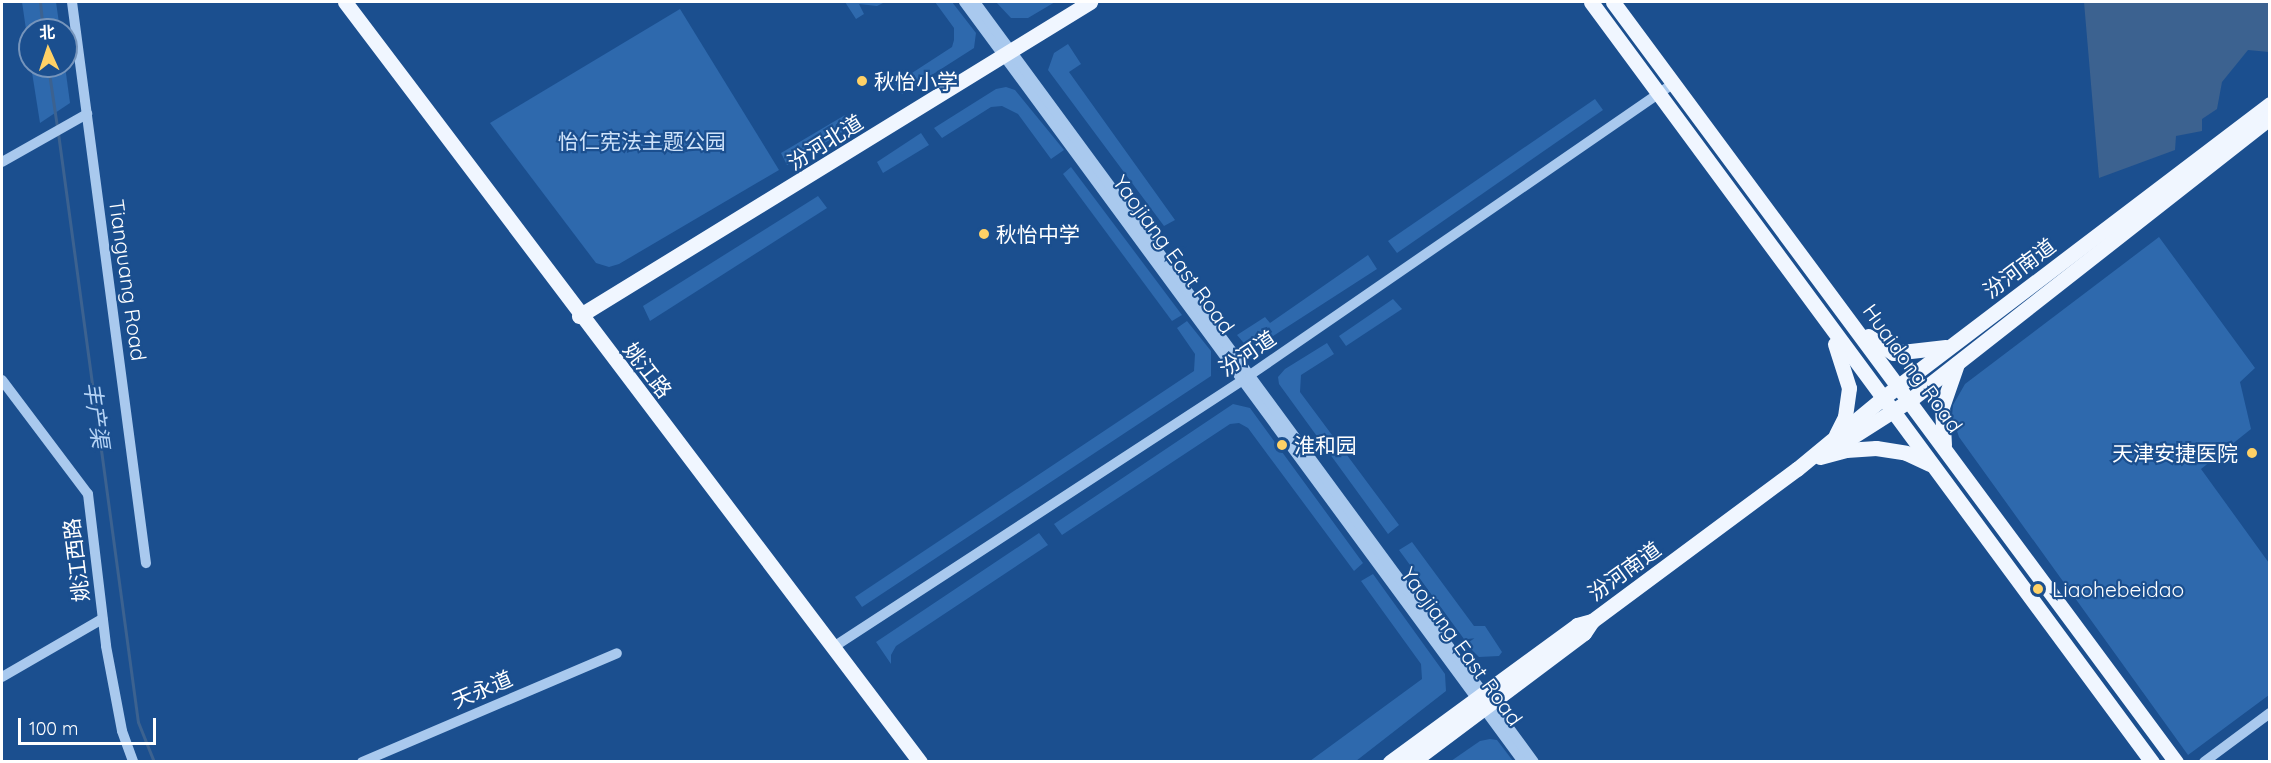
<!DOCTYPE html>
<html>
<head>
<meta charset="utf-8">
<style>
	body { margin:0 }
	#map { position:relative; width:2271px; height:763px; overflow:hidden; background:#1b4f8f; font-family:Quicksand,"Noto Sans SC",sans-serif }
	div>[style] { position:absolute }
	[style*='--x'] { left:calc(var(--x)*1px); top:calc(var(--y)*1px); width:calc(var(--w)*1px); rotate:calc(var(--a)*1deg) }
	.green>* { inset:0; background:#2e69ad }
	.water>* { inset:0; background:#3c6290 }
	.stream>* { height:3px; margin:-1.5px; padding:0 1.5px; transform-origin:1.5px; border-radius:1.5px; background:#3c6290 }
	.minor>* { height:10px; margin:-5px; padding:0 5px; transform-origin:5px; border-radius:5px; background:#a9c9ee }
	.major>* { height:15px; margin:-7.5px; padding:0 7.5px; transform-origin:7.5px; border-radius:7.5px; background:#f0f6ff }
	.dots>* { width:16px; height:16px; translate:-50% -50%; box-sizing:border-box; border:3px solid #1b4f8f; border-radius:50% }
	span { translate:-50% -50%; white-space:nowrap; text-align:center; line-height:1.15; -webkit-text-stroke:4.5px #1b4f8f; paint-order:stroke }
	.poi-label { font-size:21px; color:#fff }
	.left { translate:0 -50%; text-align:left }
	.right { translate:-100% -50%; text-align:right }
	.park-label { font-size:21px; color:#cfe3fa }
	.street-label { font-size:21px; color:#fff }
	.water-label { font-size:22px; color:#b5d3f5; font-style:italic }
	.frame { position:absolute; inset:0; border:3px solid #fff; pointer-events:none }
	.north { position:absolute; left:18px; top:18px; width:60px; height:60px; box-sizing:border-box; background:#1b4f8f; border:2px solid #7695bc; border-radius:50%; rotate:357deg; font-size:16px; font-weight:700; line-height:24px; text-align:center; color:#fff }
	.north::after { content:''; display:block; margin:auto; width:21px; height:27px; background:#ffd166; clip-path:polygon(50% 0,100% 100%,50% 72%,0 100%) }
	.scale { position:absolute; left:18px; top:718px; width:138px; height:27px; box-sizing:border-box; border:3px solid #fff; border-top:0; padding-left:8px; font-size:18px; line-height:21px; white-space:nowrap; color:#fff; -webkit-text-stroke:4px #1b4f8f; paint-order:stroke }
</style>
</head>
<body>
<div id="map">
	<div class="green">
		<div style="clip-path:polygon(22px 2px,56px 2px,60px 30px,30px 30px,30px 57px)"></div>
		<div style="clip-path:polygon(845px 2px,885px 2px,877px 6px,859px 4px,864px 14px,856px 19px)"></div>
		<div style="clip-path:polygon(935px 2px,952px 2px,976px 33px,974px 48px,902px 94px,895px 84px,952px 47px,954px 40px,954px 28px)"></div>
		<div style="clip-path:polygon(996px 2px,1055px 2px,1028px 18px,1011px 18px)"></div>
		<div style="clip-path:polygon(680px 9px,779px 170px,619px 264px,609px 267px,596px 263px,490px 123px)"></div>
		<div style="clip-path:polygon(1068px 44px,1081px 64px,1069px 72px,1175px 220px,1164px 226px,1048px 70px,1054px 53px)"></div>
		<div style="clip-path:polygon(31px 66px,65px 66px,70px 103px,40px 123px)"></div>
		<div style="clip-path:polygon(1006px 87px,1015px 90px,1064px 150px,1051px 159px,1018px 114px,1002px 106px,991px 107px,942px 138px,934px 128px,996px 89px)"></div>
		<div style="clip-path:polygon(1595px 99px,1603px 110px,1397px 253px,1388px 241px)"></div>
		<div style="clip-path:polygon(845px 115px,852px 127px,787px 165px,781px 153px)"></div>
		<div style="clip-path:polygon(921px 133px,929px 145px,883px 173px,877px 162px)"></div>
		<div style="clip-path:polygon(1071px 167px,1182px 315px,1172px 321px,1063px 174px)"></div>
		<div style="clip-path:polygon(818px 196px,827px 208px,650px 321px,643px 306px)"></div>
		<div style="clip-path:polygon(2159px 237px,2255px 368px,2240px 382px,2251px 429px,2201px 469px,2269px 563px,2269px 695px,2188px 755px,1959px 437px,1952px 416px,1953px 405px,1965px 384px)"></div>
		<div style="clip-path:polygon(1368px 255px,1377px 269px,1256px 347px,1248px 348px,1237px 335px,1265px 317px,1270px 323px)"></div>
		<div style="clip-path:polygon(1393px 299px,1402px 309px,1346px 346px,1339px 336px)"></div>
		<div style="clip-path:polygon(1187px 321px,1211px 351px,1211px 376px,862px 607px,855px 597px,1194px 371px,1195px 354px,1177px 328px)"></div>
		<div style="clip-path:polygon(1327px 343px,1334px 354px,1301px 375px,1300px 392px,1399px 525px,1388px 534px,1279px 384px,1278px 377px,1285px 369px)"></div>
		<div style="clip-path:polygon(1233px 404px,1250px 408px,1363px 563px,1354px 571px,1248px 428px,1239px 423px,1230px 424px,1062px 535px,1054px 524px)"></div>
		<div style="clip-path:polygon(1039px 533px,1048px 545px,896px 646px,891px 655px,891px 664px,876px 642px)"></div>
		<div style="clip-path:polygon(1412px 542px,1474px 626px,1485px 626px,1502px 652px,1499px 656px,1479px 657px,1472px 650px,1399px 550px)"></div>
		<div style="clip-path:polygon(1373px 574px,1445px 674px,1446px 691px,1356px 761px,1310px 761px,1422px 679px,1421px 664px,1361px 581px)"></div>
		<div style="clip-path:polygon(1490px 739px,1497px 740px,1513px 761px,1451px 761px,1480px 741px)"></div>
	</div>
	<div class="water">
		<div style="clip-path:polygon(2084px 2px,2269px 2px,2269px 52px,2248px 50px,2222px 82px,2217px 109px,2202px 119px,2202px 131px,2176px 136px,2175px 150px,2099px 178px)"></div>
	</div>
	<div class="stream">
		<div style="--x:40;--y:2;--w:28;--a:84"></div>
		<div style="--x:48;--y:66;--w:62;--a:81.6"></div>
		<div style="--x:58;--y:133;--w:594;--a:82.27"></div>
		<div style="--x:138;--y:722;--w:43;--a:68.2"></div>
	</div>
	<div class="minor">
		<div style="--x:72;--y:2;--w:566;--a:82.49"></div>
		<div style="--x:964;--y:2;--w:943;--a:53.66"></div>
		<div style="--x:975;--y:2;--w:943;--a:53.66"></div>
		<div style="--x:2;--y:162;--w:98;--a:-29.5"></div>
		<div style="--x:2;--y:380;--w:143;--a:53"></div>
		<div style="--x:88;--y:494;--w:153;--a:83.2"></div>
		<div style="--x:106;--y:646;--w:86;--a:79.3"></div>
		<div style="--x:122;--y:731;--w:33;--a:70"></div>
		<div style="--x:835;--y:646;--w:496;--a:-33.1"></div>
		<div style="--x:1250;--y:375;--w:515;--a:-34.55"></div>
		<div style="--x:2;--y:677;--w:116;--a:-30.1"></div>
		<div style="--x:362;--y:762;--w:277;--a:-23.1"></div>
		<div style="--x:2204;--y:762;--w:82;--a:-36.6"></div>
	</div>
	<div class="major">
		<div style="--x:345;--y:2;--w:953;--a:52.89"></div>
		<div style="--x:1591;--y:2;--w:945;--a:53.57"></div>
		<div style="--x:1613;--y:2;--w:946;--a:53.47"></div>
		<div style="--x:579;--y:316;--w:600;--a:-31.57"></div>
		<div style="--x:1868;--y:336;--w:30;--a:34"></div>
		<div style="--x:1893;--y:353;--w:53;--a:-6.5"></div>
		<div style="--x:1835;--y:344;--w:46;--a:72.3"></div>
		<div style="--x:1849;--y:388;--w:29;--a:98"></div>
		<div style="--x:1845;--y:417;--w:20;--a:117"></div>
		<div style="--x:1841;--y:444;--w:82;--a:-32.5"></div>
		<div style="--x:1910;--y:400;--w:457;--a:-38.1"></div>
		<div style="--x:1944;--y:445;--w:38;--a:-93"></div>
		<div style="--x:1942;--y:407;--w:46;--a:-70.8"></div>
		<div style="--x:1820;--y:457;--w:27;--a:-15"></div>
		<div style="--x:1846;--y:450;--w:30;--a:-4"></div>
		<div style="--x:1876;--y:448;--w:30;--a:9"></div>
		<div style="--x:1906;--y:453;--w:26;--a:25"></div>
		<div style="--x:1390;--y:762;--w:232;--a:-36.2"></div>
		<div style="--x:1577;--y:625;--w:16;--a:-15"></div>
		<div style="--x:1592;--y:621;--w:255;--a:-36.6"></div>
		<div style="--x:1797;--y:469;--w:113;--a:-39.6"></div>
		<div style="--x:1884;--y:397;--w:485;--a:-37.2"></div>
		<div style="--x:1412;--y:762;--w:215;--a:-36.9"></div>
		<div style="--x:1584;--y:633;--w:14;--a:-56"></div>
	</div>
	<div class="dots">
		<div style="left:862px;top:81px;background:#ffd166"></div>
		<div style="left:984px;top:234px;background:#ffd166"></div>
		<div style="left:1282px;top:445px;background:#ffd166"></div>
		<div style="left:2252px;top:453px;background:#ffd166"></div>
		<div style="left:2038px;top:589px;background:#ffd166"></div>
	</div>
	<div class="poi-label">
		<span class="left" style="left:874px;top:81px">秋怡小学</span>
		<span class="left" style="left:996px;top:234px">秋怡中学</span>
		<span class="left" style="left:1294px;top:445px">淮和园</span>
		<span class="right" style="left:2238px;top:453px">天津安捷医院</span>
		<span class="left" style="left:2052px;top:589px">Liaohebeidao</span>
	</div>
	<div class="park-label">
		<span style="left:642px;top:141px">怡仁宪法主题公园</span>
	</div>
	<div class="street-label">
		<span style="left:825px;top:142px;rotate:-32deg">汾河北道</span>
		<span style="left:1174px;top:254px;rotate:54deg">Yaojiang East Road</span>
		<span style="left:2019px;top:268px;rotate:-37deg">汾河南道</span>
		<span style="left:128px;top:280px;rotate:82deg">Tianguang Road</span>
		<span style="left:1247px;top:353px;rotate:-34deg">汾河道</span>
		<span style="left:1913px;top:368px;rotate:54deg">Huaidong Road</span>
		<span style="left:648px;top:370px;rotate:52deg">姚江路</span>
		<span style="left:76px;top:560px;rotate:-97deg">姚江西路</span>
		<span style="left:1624px;top:571px;rotate:-36deg">汾河南道</span>
		<span style="left:1462px;top:646px;rotate:54deg">Yaojiang East Road</span>
		<span style="left:482px;top:689px;rotate:-23deg">天永道</span>
	</div>
	<div class="water-label">
		<span style="left:96px;top:415px;rotate:82deg">丰产渠</span>
	</div>
	<div class="frame"></div>
	<div class="north">北</div>
	<div class="scale">100 m</div>
</div>
</body>
</html>
